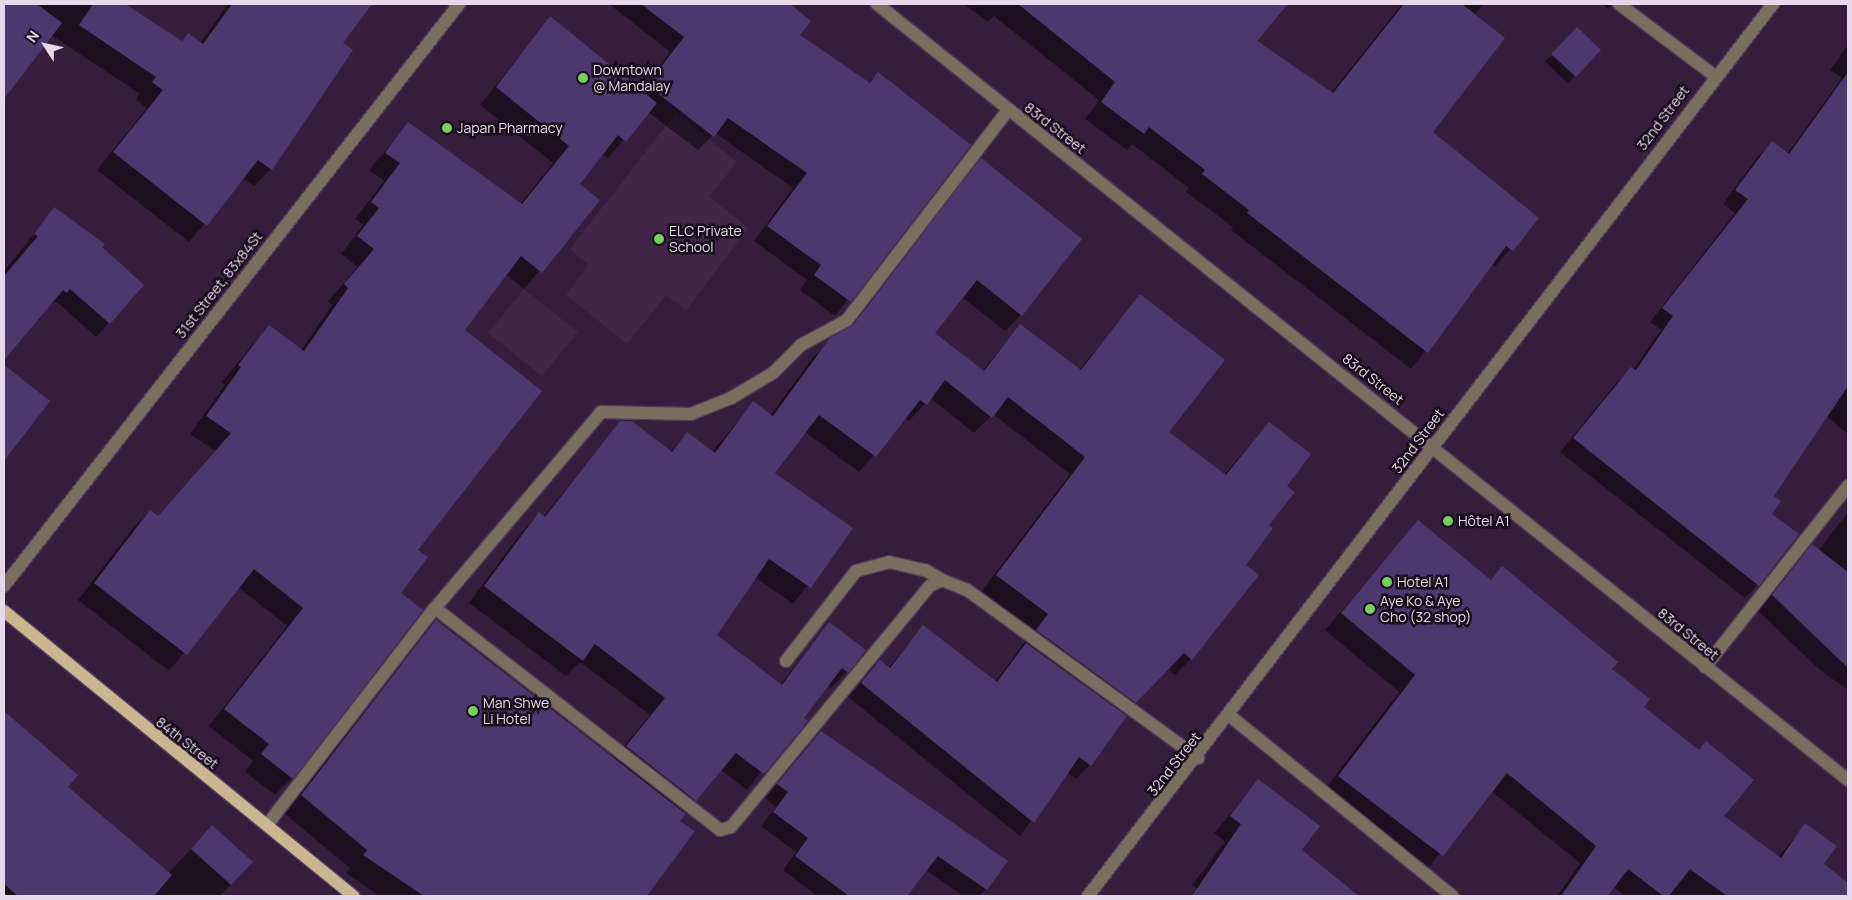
<!DOCTYPE html>
<html>
<head>
<meta charset="utf-8">
<style>
	body { margin:0 }
	#map { position:relative; width:1852px; height:900px; overflow:hidden; background:#371d3d; font-family:Manrope,sans-serif }
	div>[style] { position:absolute }
	[style*='--x'] { left:calc(var(--x)*1px); top:calc(var(--y)*1px); width:calc(var(--w)*1px); rotate:calc(var(--a)*1deg) }
	.built>* { inset:0; background:#422449 }
	.shadow>* { inset:0; background:#0007 }
	.building>* { inset:0; background:#4c386d }
	.roads { filter:drop-shadow(1px 0 #533b59) drop-shadow(-1px 0 #533b59) drop-shadow(0 1px #533b59) drop-shadow(0 -1px #533b59) }
	.minor>* { height:12px; margin:-6px; padding:0 6px; transform-origin:6px; border-radius:6px; background:#7a6f5e }
	.major>* { height:12px; margin:-6px; padding:0 6px; transform-origin:6px; border-radius:6px; background:#ccb591 }
	.dots>* { width:14px; height:14px; translate:-50% -50%; box-sizing:border-box; border:2px solid #180d1b; border-radius:50% }
	span { translate:-50% -50%; white-space:nowrap; text-align:center; line-height:1.15; -webkit-text-stroke:5px #180d1b; paint-order:stroke }
	.poi-label { font-size:14px; color:#e8d8ec }
	.left { translate:0 -50%; text-align:left }
	.street-label { font-size:14px; color:#e8d8ec }
	.frame { position:absolute; inset:0; border:5px solid #e8d8ec; pointer-events:none }
	.north { position:absolute; left:20px; top:20px; width:50px; height:50px; -webkit-text-stroke:4px #180d1b; paint-order:stroke; rotate:305deg; font-size:14px; font-weight:700; line-height:20px; text-align:center; color:#e8d8ec }
	.north::after { content:''; display:block; margin:auto; width:18px; height:22px; background:#e8d8ec; clip-path:polygon(50% 0,100% 100%,50% 72%,0 100%) }
</style>
</head>
<body>
<div id="map">
	<div class="built">
		<div style="clip-path:polygon(676px 113px,737px 162px,709px 197px,749px 228px,686px 310px,666px 295px,627px 344px,566px 295px,589px 265px,570px 249px)"></div>
		<div style="clip-path:polygon(524px 289px,578px 332px,542px 376px,488px 333px)"></div>
	</div>
	<div class="shadow">
		<div style="clip-path:polygon(4px 4px,123px 4px,180px 42px,188px 34px,200px 43px,228px 4px,372px 4px,341px 43px,271px 169px,254px 186px,243px 178px,189px 242px,97px 170px,147px 108px,136px 100px,140px 94px,51px 35px,4px 95px)"></div>
		<div style="clip-path:polygon(609px 4px,788px 4px,809px 21px,799px 35px,868px 83px,878px 74px,969px 146px,835px 316px,800px 290px,807px 280px,754px 241px,793px 188px,715px 133px,698px 150px,648px 112px,608px 158px,602px 153px,578px 184px,598px 200px,524px 289px,506px 274px,463px 330px,416px 550px,399px 593px,292px 778px,275px 795px,245px 772px,253px 761px,209px 726px,287px 626px,238px 587px,169px 671px,78px 600px,133px 528px,150px 511px,157px 517px,215px 451px,190px 434px,225px 385px,222px 382px,253px 344px,270px 327px,301px 350px,332px 305px,328px 301px,358px 267px,341px 254px,363px 225px,355px 219px,384px 181px,369px 170px,408px 124px,520px 204px,553px 163px,480px 105px,550px 18px,641px 91px,670px 52px)"></div>
		<div style="clip-path:polygon(964px 4px,1286px 4px,1255px 41px,1331px 93px,1402px 4px,1483px 4px,1474px 15px,1431px 132px,1537px 218px,1495px 267px,1491px 264px,1411px 369px,1231px 230px,1233px 227px,1186px 192px,1189px 188px,1132px 144px,1127px 150px,1085px 119px,1099px 100px,994px 16px,988px 22px)"></div>
		<div style="clip-path:polygon(1602px 4px,1613px 4px,1608px 9px)"></div>
		<div style="clip-path:polygon(1577px 29px,1575px 76px,1568px 83px,1545px 62px)"></div>
		<div style="clip-path:polygon(1848px 45px,1848px 434px,1826px 416px,1772px 496px,1758px 585px,1745px 598px,1560px 452px,1617px 382px,1633px 370px,1661px 330px,1650px 322px,1735px 213px,1723px 204px,1758px 156px,1772px 143px,1787px 154px,1842px 78px,1830px 70px)"></div>
		<div style="clip-path:polygon(982px 160px,1021px 315px,1005px 331px,962px 297px,933px 334px,982px 371px,1020px 326px,1079px 370px,1141px 296px,1167px 433px,1224px 475px,1269px 423px,1286px 486px,1191px 659px,1175px 675px,1167px 669px,1123px 715px,1090px 765px,1076px 779px,1067px 772px,1020px 836px,848px 697px,880px 662px,888px 668px,923px 627px,995px 682px,1033px 631px,981px 592px,1070px 474px,993px 414px,974px 433px,930px 398px,909px 421px,905px 417px,859px 472px,805px 432px,773px 474px,851px 528px,793px 604px,755px 577px,716px 636px,780px 685px,830px 624px,847px 672px,831px 688px,827px 685px,747px 790px,721px 770px,683px 813px,678px 821px,693px 832px,646px 896px,379px 896px,346px 873px,350px 868px,284px 813px,436px 622px,613px 759px,650px 715px,580px 662px,566px 676px,469px 603px,523px 530px,539px 514px,543px 517px,621px 422px,670px 452px,687px 433px,712px 452px,753px 403px,770px 416px,814px 356px,847px 330px)"></div>
		<div style="clip-path:polygon(54px 209px,142px 285px,96px 337px,57px 302px,50px 304px,4px 358px,4px 271px)"></div>
		<div style="clip-path:polygon(4px 366px,49px 401px,4px 459px)"></div>
		<div style="clip-path:polygon(1848px 512px,1848px 690px,1820px 670px,1758px 611px,1798px 561px,1813px 546px,1819px 550px)"></div>
		<div style="clip-path:polygon(1418px 522px,1490px 580px,1502px 568px,1611px 669px,1643px 707px,1698px 751px,1706px 743px,1722px 817px,1778px 857px,1806px 825px,1822px 864px,1848px 885px,1848px 896px,1625px 896px,1613px 887px,1607px 896px,1557px 896px,1580px 863px,1491px 791px,1425px 872px,1322px 793px,1399px 692px,1325px 630px)"></div>
		<div style="clip-path:polygon(9px 717px,66px 787px,168px 873px,212px 827px,251px 862px,220px 896px,4px 896px,4px 722px)"></div>
		<div style="clip-path:polygon(821px 732px,1006px 861px,986px 889px,979px 896px,963px 896px,926px 870px,906px 896px,817px 896px,783px 870px,796px 852px,761px 826px,776px 807px,765px 798px)"></div>
		<div style="clip-path:polygon(1259px 781px,1300px 850px,1341px 883px,1330px 896px,1191px 896px,1197px 889px,1192px 885px,1225px 842px,1214px 833px)"></div>
	</div>
	<div class="building">
		<div style="clip-path:polygon(4px 4px,37px 4px,62px 23px,4px 99px)"></div>
		<div style="clip-path:polygon(93px 4px,125px 4px,182px 41px,188px 33px,203px 44px,232px 4px,372px 4px,343px 43px,353px 50px,272px 170px,258px 160px,207px 226px,113px 152px,163px 90px,152px 82px,156px 77px,79px 25px)"></div>
		<div style="clip-path:polygon(641px 4px,790px 4px,811px 21px,800px 35px,870px 83px,878px 72px,971px 145px,851px 302px,814px 275px,821px 265px,767px 226px,807px 173px,728px 118px,714px 137px,647px 85px,684px 37px)"></div>
		<div style="clip-path:polygon(1018px 4px,1288px 4px,1257px 41px,1333px 93px,1404px 4px,1462px 4px,1505px 38px,1433px 132px,1539px 218px,1513px 251px,1506px 246px,1428px 353px,1247px 213px,1249px 210px,1202px 174px,1205px 170px,1149px 127px,1144px 134px,1101px 102px,1115px 82px)"></div>
		<div style="clip-path:polygon(550px 16px,657px 103px,626px 142px,618px 135px,580px 184px,600px 200px,542px 273px,521px 256px,465px 330px,542px 391px,418px 550px,428px 557px,401px 593px,423px 610px,293px 779px,261px 754px,269px 744px,224px 709px,303px 608px,254px 569px,187px 655px,94px 583px,150px 510px,158px 516px,231px 433px,206px 416px,241px 367px,238px 365px,269px 325px,304px 351px,348px 288px,344px 284px,374px 249px,357px 236px,379px 208px,371px 202px,400px 163px,385px 153px,408px 122px,522px 204px,569px 146px,496px 87px)"></div>
		<div style="clip-path:polygon(1577px 27px,1601px 50px,1576px 77px,1551px 54px)"></div>
		<div style="clip-path:polygon(1848px 72px,1848px 386px,1774px 496px,1781px 501px,1772px 514px,1799px 534px,1759px 586px,1573px 438px,1631px 367px,1636px 370px,1673px 316px,1662px 308px,1748px 199px,1735px 190px,1772px 141px,1789px 154px)"></div>
		<div style="clip-path:polygon(981px 158px,1082px 239px,1022px 316px,977px 280px,935px 333px,984px 371px,1020px 324px,1081px 370px,1140px 294px,1225px 360px,1169px 432px,1226px 475px,1269px 422px,1311px 454px,1287px 486px,1295px 492px,1269px 525px,1273px 528px,1246px 565px,1259px 575px,1192px 660px,1184px 653px,1136px 703px,1036px 630px,1048px 614px,996px 575px,1085px 457px,1008px 397px,992px 418px,945px 380px,927px 405px,920px 400px,876px 457px,819px 415px,775px 473px,853px 528px,811px 588px,769px 559px,717px 635px,782px 685px,829px 622px,866px 650px,848px 673px,842px 668px,804px 718px,808px 721px,764px 774px,736px 753px,696px 801px,626px 746px,665px 698px,595px 644px,583px 661px,484px 586px,539px 512px,545px 517px,620px 421px,632px 421px,672px 452px,687px 432px,715px 453px,753px 401px,773px 416px,830px 338px,853px 325px)"></div>
		<div style="clip-path:polygon(54px 207px,105px 244px,102px 247px,144px 285px,110px 324px,70px 289px,67px 293px,63px 290px,4px 360px,4px 276px,38px 236px,34px 234px)"></div>
		<div style="clip-path:polygon(4px 365px,50px 401px,4px 461px)"></div>
		<div style="clip-path:polygon(1418px 520px,1491px 580px,1502px 566px,1618px 662px,1612px 669px,1650px 699px,1644px 707px,1699px 750px,1706px 741px,1754px 780px,1724px 816px,1781px 858px,1805px 823px,1837px 846px,1824px 864px,1848px 883px,1848px 896px,1727px 896px,1690px 869px,1669px 896px,1663px 896px,1628px 869px,1608px 896px,1561px 896px,1596px 846px,1507px 773px,1443px 856px,1338px 776px,1415px 675px,1341px 613px)"></div>
		<div style="clip-path:polygon(1812px 544px,1848px 572px,1848px 668px,1772px 595px)"></div>
		<div style="clip-path:polygon(436px 620px,686px 814px,680px 821px,695px 831px,647px 896px,424px 896px,363px 855px,367px 850px,301px 795px)"></div>
		<div style="clip-path:polygon(923px 625px,997px 682px,1026px 643px,1127px 716px,1091px 766px,1079px 757px,1034px 823px,861px 683px,880px 660px,890px 668px)"></div>
		<div style="clip-path:polygon(4px 711px,78px 775px,68px 787px,172px 875px,154px 896px,18px 896px,4px 884px)"></div>
		<div style="clip-path:polygon(821px 731px,1008px 861px,987px 890px,938px 856px,907px 896px,849px 896px,795px 856px,808px 838px,773px 812px,788px 792px,777px 784px)"></div>
		<div style="clip-path:polygon(1258px 779px,1320px 826px,1302px 850px,1359px 896px,1192px 896px,1241px 824px,1230px 816px)"></div>
		<div style="clip-path:polygon(212px 825px,253px 862px,231px 885px,191px 849px)"></div>
	</div>
	<div class="roads">
		<div class="minor">
			<div style="--x:877;--y:4;--w:1243;--a:38.63"></div>
			<div style="--x:1619;--y:4;--w:120;--a:36.9"></div>
			<div style="--x:4;--y:586;--w:739;--a:-51.98"></div>
			<div style="--x:435;--y:608;--w:257;--a:-49.7"></div>
			<div style="--x:601;--y:412;--w:90;--a:1.3"></div>
			<div style="--x:691;--y:414;--w:43;--a:-21.8"></div>
			<div style="--x:731;--y:398;--w:49;--a:-30.8"></div>
			<div style="--x:773;--y:373;--w:40;--a:-45"></div>
			<div style="--x:801;--y:345;--w:52;--a:-28.5"></div>
			<div style="--x:847;--y:320;--w:265;--a:-52.5"></div>
			<div style="--x:786;--y:661;--w:114;--a:-52.1"></div>
			<div style="--x:856;--y:571;--w:34;--a:-15"></div>
			<div style="--x:889;--y:562;--w:37;--a:13"></div>
			<div style="--x:925;--y:570;--w:20;--a:30"></div>
			<div style="--x:1705;--y:667;--w:231;--a:-51.7"></div>
			<div style="--x:1230;--y:716;--w:286;--a:39"></div>
			<div style="--x:267;--y:825;--w:274;--a:-52.3"></div>
			<div style="--x:435;--y:608;--w:361;--a:37.9"></div>
			<div style="--x:720;--y:830;--w:11;--a:-15"></div>
			<div style="--x:731;--y:827;--w:313;--a:-50.5"></div>
			<div style="--x:930;--y:586;--w:13;--a:-27"></div>
			<div style="--x:942;--y:580;--w:27;--a:22"></div>
			<div style="--x:967;--y:590;--w:286;--a:36"></div>
			<div style="--x:1088;--y:896;--w:1125;--a:-52.48"></div>
		</div>
		<div class="major">
			<div style="--x:4;--y:611;--w:451;--a:39.2"></div>
		</div>
	</div>
	<div class="dots">
		<div style="left:583px;top:78px;background:#74d25c"></div>
		<div style="left:447px;top:128px;background:#74d25c"></div>
		<div style="left:659px;top:239px;background:#74d25c"></div>
		<div style="left:1448px;top:521px;background:#74d25c"></div>
		<div style="left:1387px;top:582px;background:#74d25c"></div>
		<div style="left:1370px;top:609px;background:#74d25c"></div>
		<div style="left:473px;top:711px;background:#74d25c"></div>
	</div>
	<div class="poi-label">
		<span class="left" style="left:593px;top:78px">Downtown<br>@ Mandalay</span>
		<span class="left" style="left:457px;top:128px">Japan Pharmacy</span>
		<span class="left" style="left:669px;top:239px">ELC Private<br>School</span>
		<span class="left" style="left:1458px;top:521px">Hôtel A1</span>
		<span class="left" style="left:1397px;top:582px">Hotel A1</span>
		<span class="left" style="left:1380px;top:609px">Aye Ko &amp; Aye<br>Cho (32 shop)</span>
		<span class="left" style="left:483px;top:711px">Man Shwe<br>Li Hotel</span>
	</div>
	<div class="street-label">
		<span style="left:1663px;top:118px;rotate:-53deg">32nd Street</span>
		<span style="left:1055px;top:128px;rotate:38deg">83rd Street</span>
		<span style="left:219px;top:285px;rotate:-52deg">31st Street, 83x84St</span>
		<span style="left:1373px;top:379px;rotate:38deg">83rd Street</span>
		<span style="left:1418px;top:441px;rotate:-53deg">32nd Street</span>
		<span style="left:1688px;top:634px;rotate:39deg">83rd Street</span>
		<span style="left:187px;top:743px;rotate:38deg">84th Street</span>
		<span style="left:1174px;top:764px;rotate:-52deg">32nd Street</span>
	</div>
	<div class="frame"></div>
	<div class="north">N</div>
</div>
</body>
</html>
